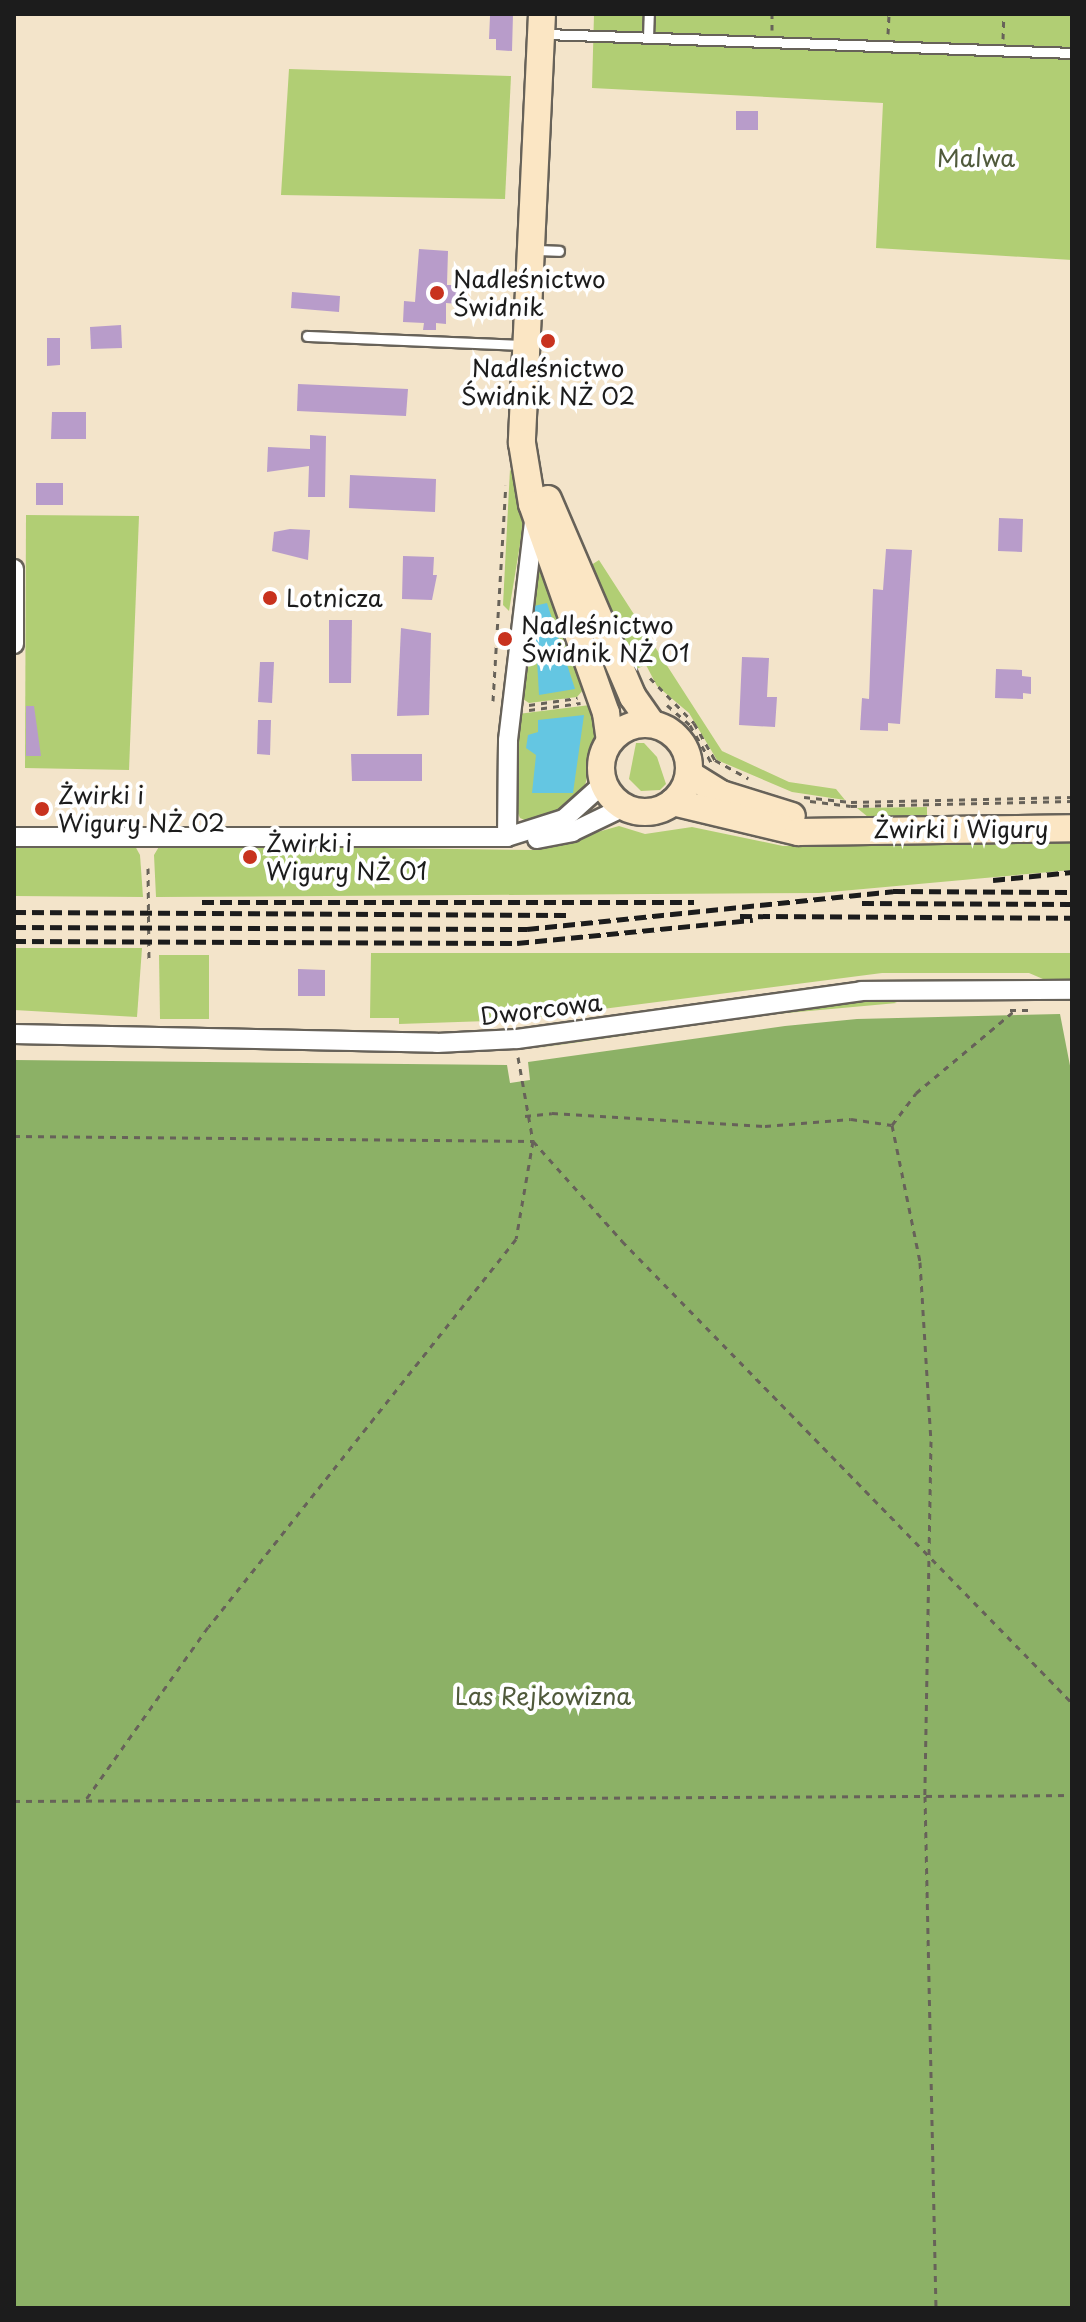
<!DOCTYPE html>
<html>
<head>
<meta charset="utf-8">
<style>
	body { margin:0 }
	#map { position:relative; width:1086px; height:2322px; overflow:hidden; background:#f3e4ca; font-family:"Playpen Sans",sans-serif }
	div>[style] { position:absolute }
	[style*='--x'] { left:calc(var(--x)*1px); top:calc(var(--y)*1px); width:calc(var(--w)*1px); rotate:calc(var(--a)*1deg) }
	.green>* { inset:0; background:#b1ce74 }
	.forest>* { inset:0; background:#8cb166 }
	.water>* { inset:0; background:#64c6e2 }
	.building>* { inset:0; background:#b89cca }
	.path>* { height:3px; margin-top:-1.5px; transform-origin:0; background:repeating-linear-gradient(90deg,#676259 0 6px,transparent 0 12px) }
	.roads { filter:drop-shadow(2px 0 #676259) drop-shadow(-2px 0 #676259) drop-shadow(0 2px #676259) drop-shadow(0 -2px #676259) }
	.service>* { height:9px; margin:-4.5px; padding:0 4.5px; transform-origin:4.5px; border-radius:4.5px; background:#fff }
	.minor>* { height:18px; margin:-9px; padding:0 9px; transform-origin:9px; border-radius:9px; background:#fff }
	.secondary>* { height:26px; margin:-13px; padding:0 13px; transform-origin:13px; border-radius:13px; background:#fbe6c4 }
	.secondary>.ring { margin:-13px; padding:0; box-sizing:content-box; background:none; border:26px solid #fbe6c4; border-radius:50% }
	.rail>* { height:5px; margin-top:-2.5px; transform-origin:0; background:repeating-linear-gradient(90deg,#1c1c1c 0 12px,transparent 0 18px) }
	.dots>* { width:22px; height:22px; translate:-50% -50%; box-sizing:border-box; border:4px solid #fff; border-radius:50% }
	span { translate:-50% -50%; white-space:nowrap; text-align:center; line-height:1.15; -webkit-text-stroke:8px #fff; paint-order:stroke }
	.park-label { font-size:24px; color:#505a3b }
	.poi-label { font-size:24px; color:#1c1c1c }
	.left { translate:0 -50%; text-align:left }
	.street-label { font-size:24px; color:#1c1c1c }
	.frame { position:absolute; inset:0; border:16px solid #1c1c1c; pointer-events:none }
</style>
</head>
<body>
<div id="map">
	<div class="green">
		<div style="clip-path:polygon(594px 14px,1072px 14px,1072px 260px,876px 248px,883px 103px,592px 88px)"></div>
		<div style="clip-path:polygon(289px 69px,511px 76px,505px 199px,281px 195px)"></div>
		<div style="clip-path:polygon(510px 469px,526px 508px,509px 611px,503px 605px)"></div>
		<div style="clip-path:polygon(26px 515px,139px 516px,129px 770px,25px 768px)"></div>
		<div style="clip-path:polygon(535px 543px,584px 689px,577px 697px,529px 703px,520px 697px)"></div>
		<div style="clip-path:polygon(599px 560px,722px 751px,789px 782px,836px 789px,845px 800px,792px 792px,717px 760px,689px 713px,657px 686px,646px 665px,636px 669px,585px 569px)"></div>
		<div style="clip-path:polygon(590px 705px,596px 739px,584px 790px,561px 813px,534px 824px,520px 818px,514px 804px,518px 714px)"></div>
		<div style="clip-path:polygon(636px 743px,644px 743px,657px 757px,666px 784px,660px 790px,641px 791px,629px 779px)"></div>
		<div style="clip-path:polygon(927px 807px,927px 817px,887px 820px,868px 817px,857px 808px)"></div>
		<div style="clip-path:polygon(619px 826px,645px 834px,692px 827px,783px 846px,1072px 840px,1072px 870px,819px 893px,156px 897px,154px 855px,160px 845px,534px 850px)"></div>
		<div style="clip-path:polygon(135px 846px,140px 855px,143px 897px,14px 896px,14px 848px)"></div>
		<div style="clip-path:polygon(14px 948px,142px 948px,137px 1017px,14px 1010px)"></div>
		<div style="clip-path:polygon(371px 953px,1072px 953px,1072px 982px,1050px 982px,1029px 973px,882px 973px,517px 1020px,399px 1024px,399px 1018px,370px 1018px)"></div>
		<div style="clip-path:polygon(159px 955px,209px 955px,209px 1019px,160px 1019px)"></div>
		<div style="clip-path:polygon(886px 999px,897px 1003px,765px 1015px,532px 1049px,804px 1006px)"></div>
	</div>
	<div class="forest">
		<div style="clip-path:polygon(1060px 1014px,1072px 1076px,1072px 2308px,14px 2308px,14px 1060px,507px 1065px,510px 1083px,530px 1080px,528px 1062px,785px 1026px,857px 1019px)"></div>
	</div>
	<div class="water">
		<div style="clip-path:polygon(547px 603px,575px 689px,539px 695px,534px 606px)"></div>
		<div style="clip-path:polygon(584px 715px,573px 793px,532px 793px,536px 755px,526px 748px,528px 735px,538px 732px,538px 720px)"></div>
	</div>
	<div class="building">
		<div style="clip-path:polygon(513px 14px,512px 51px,496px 50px,496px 39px,489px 39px,490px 16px)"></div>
		<div style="clip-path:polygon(736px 111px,758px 111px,758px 130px,736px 130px)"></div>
		<div style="clip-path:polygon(419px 249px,448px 251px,447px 285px,459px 285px,458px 304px,446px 303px,446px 324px,436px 323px,436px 330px,423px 330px,424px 323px,403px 322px,404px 301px,415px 302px)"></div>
		<div style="clip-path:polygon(292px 292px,340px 296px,339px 312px,291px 308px)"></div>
		<div style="clip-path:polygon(121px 325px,122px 348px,91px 349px,90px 327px)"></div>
		<div style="clip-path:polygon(47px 338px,60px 338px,60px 365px,47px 366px)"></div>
		<div style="clip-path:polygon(298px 384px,408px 389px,406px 416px,297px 411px)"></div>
		<div style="clip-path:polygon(52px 412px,86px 412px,86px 439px,51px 439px)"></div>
		<div style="clip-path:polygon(310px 435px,326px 436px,325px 497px,308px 497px,309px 466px,267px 472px,268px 447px,310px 449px)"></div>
		<div style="clip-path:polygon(350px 475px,436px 479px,435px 512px,349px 508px)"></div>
		<div style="clip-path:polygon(36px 483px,63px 483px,63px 505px,36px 505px)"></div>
		<div style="clip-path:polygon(999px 518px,1023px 519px,1022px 552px,998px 551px)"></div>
		<div style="clip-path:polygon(290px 529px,310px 530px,308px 560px,272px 551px,274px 532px)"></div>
		<div style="clip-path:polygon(886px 549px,912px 550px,900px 724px,888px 723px,888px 731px,860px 730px,862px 698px,869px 699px,873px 589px,883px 590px)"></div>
		<div style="clip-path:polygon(403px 556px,434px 557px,433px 575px,437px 575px,432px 600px,402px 599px)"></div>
		<div style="clip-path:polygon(329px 620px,352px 620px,351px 683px,329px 683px)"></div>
		<div style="clip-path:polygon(401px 628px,431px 633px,429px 715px,397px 716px)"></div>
		<div style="clip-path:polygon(742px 657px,769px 658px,767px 697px,777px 697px,775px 727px,739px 725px)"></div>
		<div style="clip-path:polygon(260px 662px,274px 662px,272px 703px,258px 702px)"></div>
		<div style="clip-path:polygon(996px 669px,1022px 670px,1022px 676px,1031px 677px,1031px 694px,1023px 693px,1023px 699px,995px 698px)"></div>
		<div style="clip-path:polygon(26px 706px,34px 706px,41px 756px,26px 756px)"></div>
		<div style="clip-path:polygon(258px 720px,271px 720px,270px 755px,257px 754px)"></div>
		<div style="clip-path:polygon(351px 754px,422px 754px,422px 781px,352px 781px)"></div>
		<div style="clip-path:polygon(298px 969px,325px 970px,325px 996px,298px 996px)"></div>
	</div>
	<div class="path">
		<div style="--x:772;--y:30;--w:16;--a:-90"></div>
		<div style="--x:888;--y:34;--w:20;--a:-87"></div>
		<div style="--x:1003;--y:39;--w:25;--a:-88"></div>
		<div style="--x:650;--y:678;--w:63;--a:45.6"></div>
		<div style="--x:694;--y:723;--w:43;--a:60.4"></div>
		<div style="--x:715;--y:760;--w:38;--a:29"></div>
		<div style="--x:493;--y:701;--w:216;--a:-86.6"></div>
		<div style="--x:529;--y:705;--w:49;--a:-8.3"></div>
		<div style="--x:667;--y:705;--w:30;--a:41"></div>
		<div style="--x:690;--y:725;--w:43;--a:60.4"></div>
		<div style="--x:529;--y:710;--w:52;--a:-7.7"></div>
		<div style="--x:804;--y:797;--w:47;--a:6.1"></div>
		<div style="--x:851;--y:802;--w:221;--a:-1.3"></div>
		<div style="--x:810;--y:801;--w:41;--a:7"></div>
		<div style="--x:851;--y:806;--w:221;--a:-1.3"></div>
		<div style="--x:152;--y:817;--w:36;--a:0"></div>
		<div style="--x:148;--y:868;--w:93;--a:89.4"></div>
		<div style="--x:1010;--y:1010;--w:20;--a:0"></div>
		<div style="--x:518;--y:1057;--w:85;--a:79.9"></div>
		<div style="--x:533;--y:1141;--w:134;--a:48.3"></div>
		<div style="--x:622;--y:1241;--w:645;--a:45.75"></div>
		<div style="--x:525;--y:1116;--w:27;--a:-6"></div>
		<div style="--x:552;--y:1113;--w:213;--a:3.5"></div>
		<div style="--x:765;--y:1126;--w:86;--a:-4.7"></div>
		<div style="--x:851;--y:1119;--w:41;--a:8.3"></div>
		<div style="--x:892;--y:1125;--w:40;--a:-53"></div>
		<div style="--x:916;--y:1093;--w:126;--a:-39.9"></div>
		<div style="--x:892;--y:1125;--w:140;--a:78.4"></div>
		<div style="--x:920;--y:1262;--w:179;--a:86.5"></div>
		<div style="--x:931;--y:1441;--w:355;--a:91"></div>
		<div style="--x:925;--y:1796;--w:512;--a:88.77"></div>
		<div style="--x:14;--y:1136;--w:519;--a:0.55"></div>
		<div style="--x:533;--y:1141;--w:99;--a:99.8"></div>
		<div style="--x:516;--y:1239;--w:495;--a:128.4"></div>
		<div style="--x:208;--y:1627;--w:211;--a:125.3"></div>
		<div style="--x:14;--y:1801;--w:1058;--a:-0.32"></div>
	</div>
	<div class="roads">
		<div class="service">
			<div style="--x:545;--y:34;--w:527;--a:2.06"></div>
			<div style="--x:648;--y:37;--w:23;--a:-88"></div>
			<div style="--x:535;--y:250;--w:24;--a:2"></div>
			<div style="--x:307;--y:336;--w:217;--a:2.4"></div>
		</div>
		<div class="minor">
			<div style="--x:14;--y:569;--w:75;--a:90"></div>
			<div style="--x:14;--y:837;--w:493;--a:0"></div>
			<div style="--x:507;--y:837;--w:60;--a:-17.5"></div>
			<div style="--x:564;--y:819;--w:54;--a:-42"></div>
			<div style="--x:507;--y:837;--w:97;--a:-89.4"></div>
			<div style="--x:508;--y:740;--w:228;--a:-83.2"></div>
			<div style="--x:537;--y:839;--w:36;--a:-11"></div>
			<div style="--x:572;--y:832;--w:58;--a:-25.7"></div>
			<div style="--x:14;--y:1034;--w:423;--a:1.2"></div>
			<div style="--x:437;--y:1043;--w:80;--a:-2.9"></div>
			<div style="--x:517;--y:1039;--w:347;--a:-7.9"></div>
			<div style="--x:861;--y:991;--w:211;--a:-0.3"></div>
		</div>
		<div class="secondary">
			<div style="--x:542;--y:14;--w:429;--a:92.7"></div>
			<div style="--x:522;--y:443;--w:62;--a:80.7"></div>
			<div style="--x:532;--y:504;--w:222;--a:70.5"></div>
			<div style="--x:606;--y:713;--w:27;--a:82"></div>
			<div style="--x:548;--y:499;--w:215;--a:66.8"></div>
			<div style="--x:633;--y:697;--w:33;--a:55"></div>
			<div class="ring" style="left:601px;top:724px;width:62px;height:62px"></div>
			<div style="--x:689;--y:774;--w:38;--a:32"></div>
			<div style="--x:721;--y:794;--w:74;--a:17.2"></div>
			<div style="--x:673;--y:802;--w:129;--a:13.5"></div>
			<div style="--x:798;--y:832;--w:274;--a:-0.8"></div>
		</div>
	</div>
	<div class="rail">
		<div style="--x:993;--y:880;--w:79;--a:-5.8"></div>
		<div style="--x:202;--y:902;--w:492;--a:0"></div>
		<div style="--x:862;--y:903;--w:210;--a:0.3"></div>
		<div style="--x:14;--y:912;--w:554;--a:0.31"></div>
		<div style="--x:740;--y:916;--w:332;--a:0.3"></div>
		<div style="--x:14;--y:927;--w:513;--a:0.22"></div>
		<div style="--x:527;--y:929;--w:368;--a:-5.9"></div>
		<div style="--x:893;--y:891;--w:179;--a:0.3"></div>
		<div style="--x:14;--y:941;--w:503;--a:0.23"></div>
		<div style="--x:517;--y:943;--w:237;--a:-5.6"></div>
	</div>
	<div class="dots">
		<div style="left:437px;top:293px;background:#c8321e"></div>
		<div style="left:548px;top:341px;background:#c8321e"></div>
		<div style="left:270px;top:598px;background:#c8321e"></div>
		<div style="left:505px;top:639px;background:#c8321e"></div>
		<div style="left:42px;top:809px;background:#c8321e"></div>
		<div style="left:250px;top:857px;background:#c8321e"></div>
	</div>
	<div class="park-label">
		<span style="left:976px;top:158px">Malwa</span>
		<span style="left:543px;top:1696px">Las Rejkowizna</span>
	</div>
	<div class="poi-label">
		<span class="left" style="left:453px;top:293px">Nadleśnictwo<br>Świdnik</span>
		<span style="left:548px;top:382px">Nadleśnictwo<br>Świdnik NŻ 02</span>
		<span class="left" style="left:286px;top:598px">Lotnicza</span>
		<span class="left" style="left:521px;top:639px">Nadleśnictwo<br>Świdnik NŻ 01</span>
		<span class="left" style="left:58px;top:809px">Żwirki i<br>Wigury NŻ 02</span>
		<span class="left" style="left:266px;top:857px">Żwirki i<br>Wigury NŻ 01</span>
	</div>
	<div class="street-label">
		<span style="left:961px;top:829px">Żwirki i Wigury</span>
		<span style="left:541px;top:1009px;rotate:-7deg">Dworcowa</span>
	</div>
	<div class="frame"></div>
</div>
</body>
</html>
